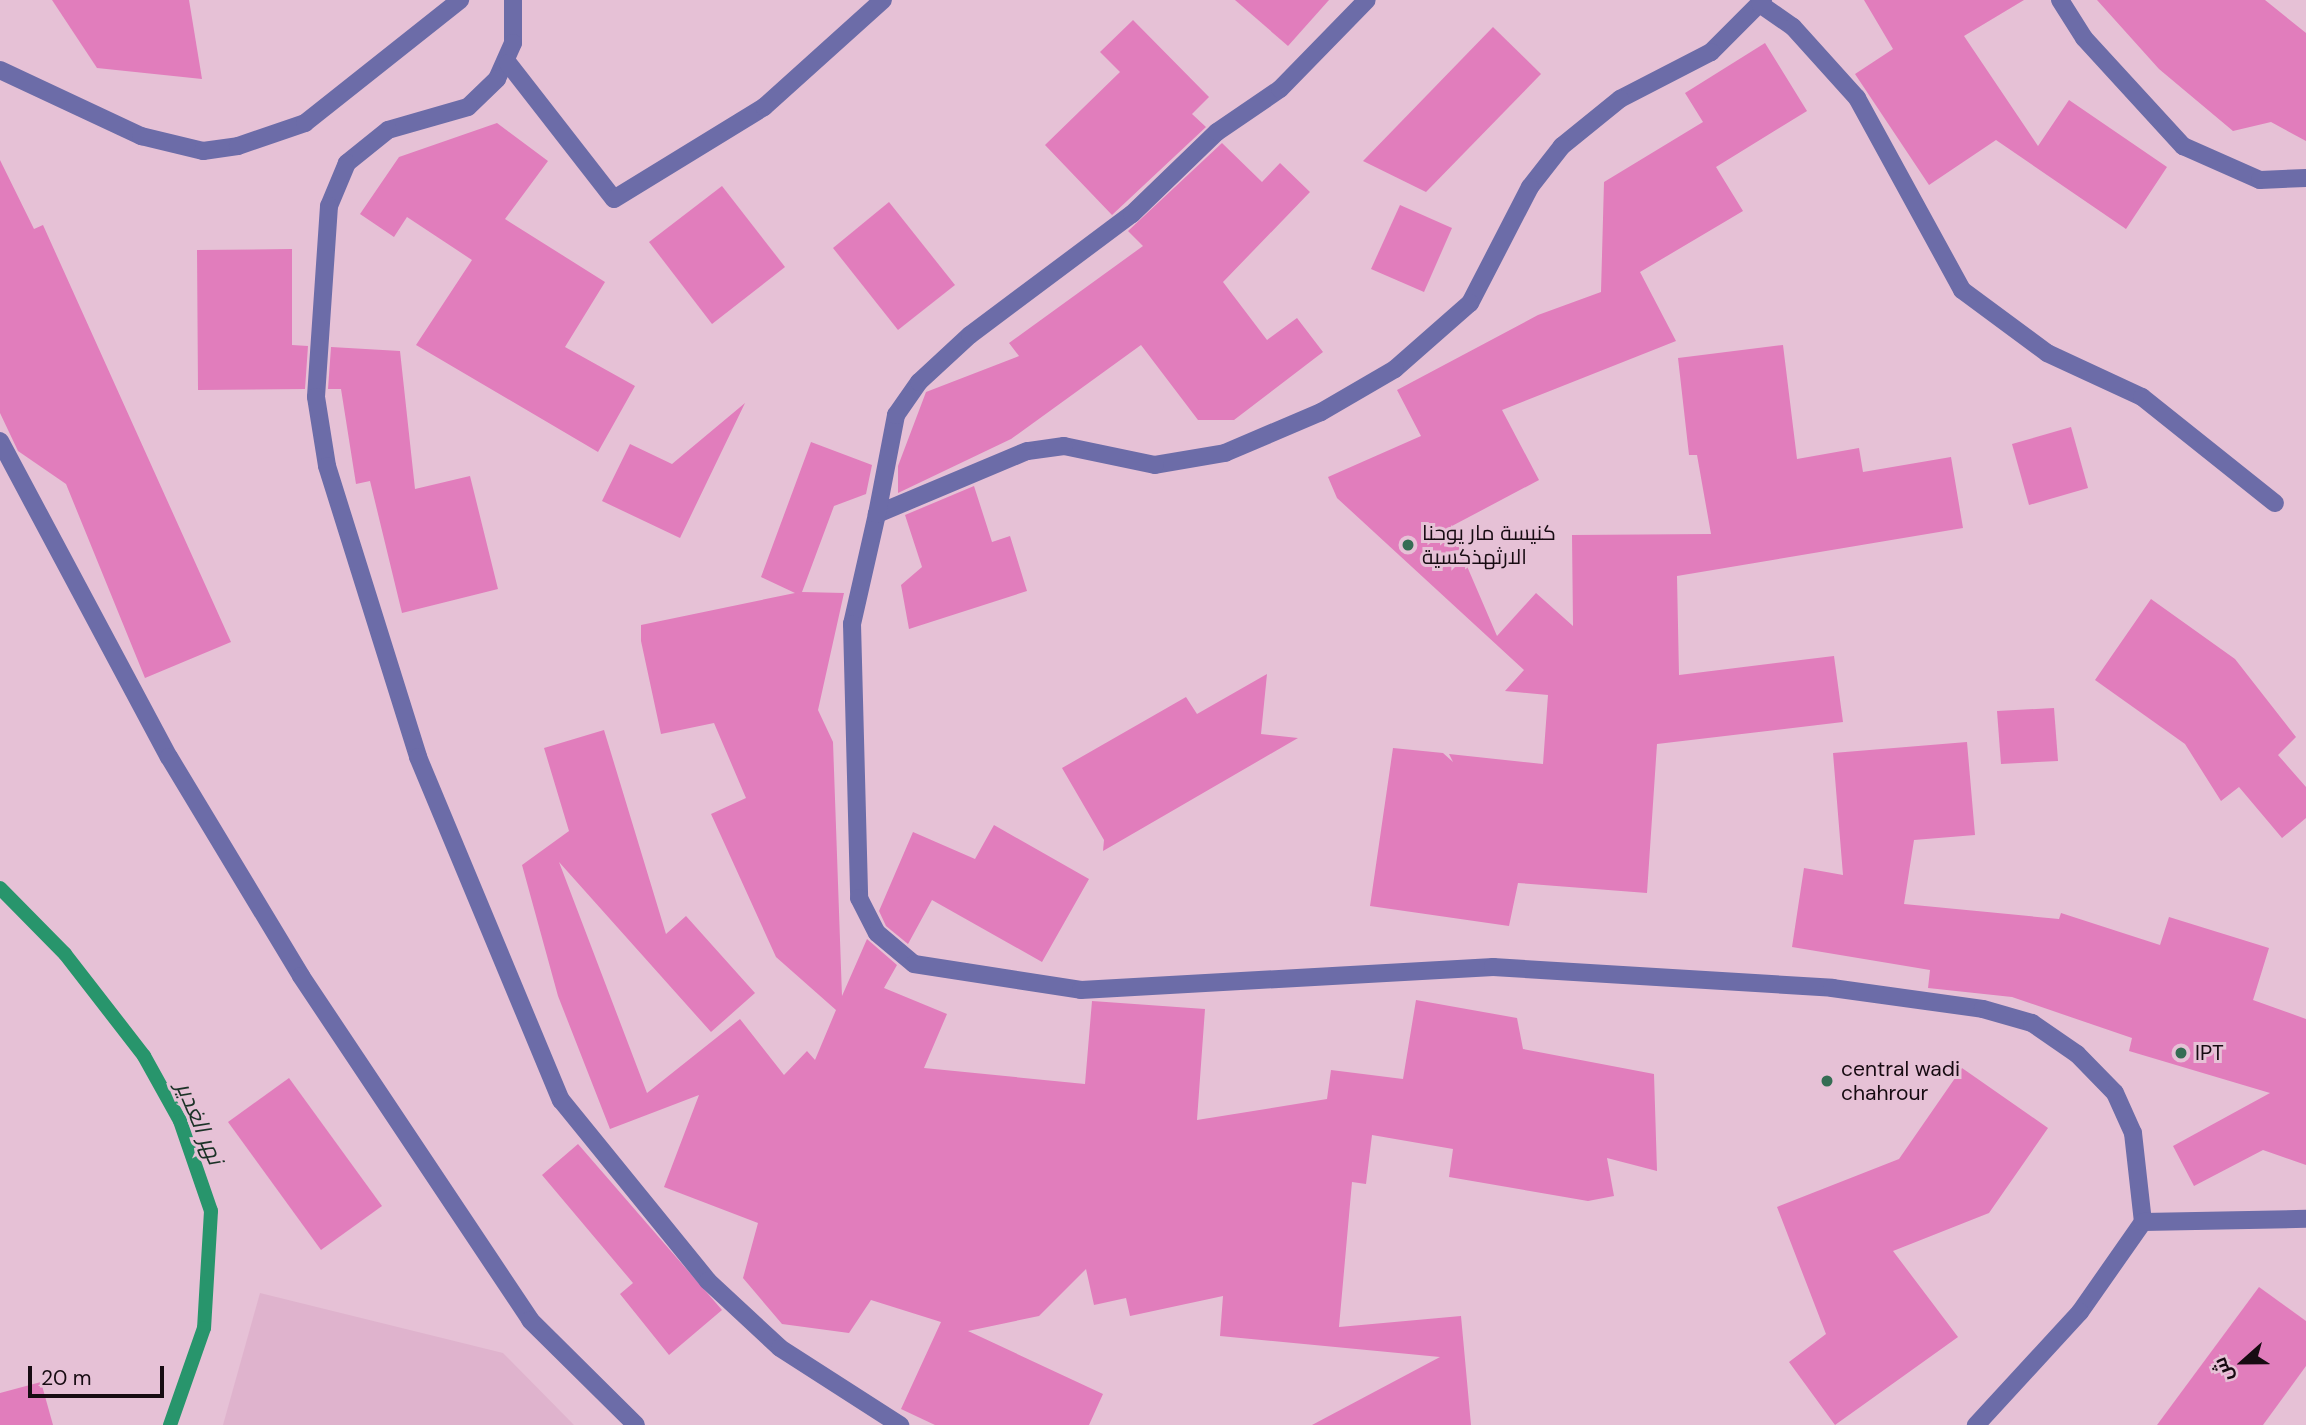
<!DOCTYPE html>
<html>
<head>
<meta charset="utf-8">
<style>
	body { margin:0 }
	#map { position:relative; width:2306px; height:1425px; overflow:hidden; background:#e6c1d6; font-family:"DM Sans",Cairo,sans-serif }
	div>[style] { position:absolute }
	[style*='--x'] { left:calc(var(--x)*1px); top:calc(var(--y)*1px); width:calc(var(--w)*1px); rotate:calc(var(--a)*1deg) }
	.built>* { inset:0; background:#dfb3cd }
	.stream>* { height:14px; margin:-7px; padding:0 7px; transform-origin:7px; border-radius:7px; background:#28956c }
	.building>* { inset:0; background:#e17dbc }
	.minor>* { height:18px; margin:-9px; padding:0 9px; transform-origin:9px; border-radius:9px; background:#6c6ca8 }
	.dots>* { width:19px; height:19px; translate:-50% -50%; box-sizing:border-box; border:4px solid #e6c1d6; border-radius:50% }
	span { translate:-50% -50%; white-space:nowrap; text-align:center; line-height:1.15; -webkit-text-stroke:6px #e6c1d6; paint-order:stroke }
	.poi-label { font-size:21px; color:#170b12 }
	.left { translate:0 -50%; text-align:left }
	.water-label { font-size:23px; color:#1b3227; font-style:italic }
	.north { position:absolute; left:2208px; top:1327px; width:70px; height:70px; -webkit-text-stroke:5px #e6c1d6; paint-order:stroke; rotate:249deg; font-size:19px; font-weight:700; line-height:28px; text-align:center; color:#170b12 }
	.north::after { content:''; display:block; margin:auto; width:24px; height:32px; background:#170b12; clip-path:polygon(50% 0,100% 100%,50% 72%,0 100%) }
	.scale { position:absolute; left:28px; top:1366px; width:136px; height:32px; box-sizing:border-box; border:4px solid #170b12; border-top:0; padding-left:9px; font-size:21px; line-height:24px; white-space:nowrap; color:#170b12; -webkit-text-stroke:5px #e6c1d6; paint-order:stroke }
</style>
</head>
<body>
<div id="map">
	<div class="built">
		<div style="clip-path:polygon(260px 1293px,503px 1353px,574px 1425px,223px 1425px)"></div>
	</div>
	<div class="stream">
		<div style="--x:0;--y:888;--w:93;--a:45.4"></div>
		<div style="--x:65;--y:954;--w:129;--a:52.2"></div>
		<div style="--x:144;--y:1056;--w:74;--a:61"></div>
		<div style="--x:180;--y:1121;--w:95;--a:71"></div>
		<div style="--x:211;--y:1211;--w:117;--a:93.4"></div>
		<div style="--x:204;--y:1328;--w:103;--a:109.3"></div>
	</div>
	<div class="building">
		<div style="clip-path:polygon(52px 0,189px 0,202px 79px,97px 68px)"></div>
		<div style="clip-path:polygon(1235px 0,1329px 0,1288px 46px)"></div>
		<div style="clip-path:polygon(1864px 0,2024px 0,1964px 36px,2038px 146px,2069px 100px,2167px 167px,2126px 229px,1996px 140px,1929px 185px,1855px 74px,1893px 49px)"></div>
		<div style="clip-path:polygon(2097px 0,2265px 0,2306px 33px,2306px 141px,2271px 122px,2233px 131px,2159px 69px)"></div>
		<div style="clip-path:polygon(1133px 20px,1209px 97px,1192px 114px,1206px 127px,1112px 215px,1045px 145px,1120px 72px,1100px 52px)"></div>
		<div style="clip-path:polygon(1493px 27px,1541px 74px,1426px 192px,1363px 161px)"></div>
		<div style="clip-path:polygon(1765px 43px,1807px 111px,1716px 167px,1743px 211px,1640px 272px,1676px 341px,1502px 410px,1539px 480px,1433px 536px,1454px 536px,1497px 636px,1536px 593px,1573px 626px,1572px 535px,1711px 534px,1697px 455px,1689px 455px,1678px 358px,1783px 345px,1797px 459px,1859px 448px,1863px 472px,1951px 457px,1963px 528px,1677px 576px,1679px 675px,1834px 656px,1843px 722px,1657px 744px,1647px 893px,1518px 883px,1509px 926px,1370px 906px,1393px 748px,1443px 753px,1453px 762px,1449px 754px,1543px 764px,1548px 695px,1505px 691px,1524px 670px,1337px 498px,1328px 477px,1421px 436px,1397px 390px,1538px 315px,1601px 292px,1604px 182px,1703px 122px,1685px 93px)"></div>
		<div style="clip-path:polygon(497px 123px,548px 161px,505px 219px,605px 282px,565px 347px,635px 386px,598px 452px,416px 345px,472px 260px,407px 217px,394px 237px,360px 214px,399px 157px)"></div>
		<div style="clip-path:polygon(1222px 143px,1262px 182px,1280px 163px,1310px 192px,1223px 282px,1267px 340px,1297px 318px,1323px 352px,1234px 420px,1198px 420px,1141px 345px,1011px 439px,898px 493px,898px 466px,926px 392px,1019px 356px,1009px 343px,1143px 246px,1128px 231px)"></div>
		<div style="clip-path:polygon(0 160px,34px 229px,43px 225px,231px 642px,145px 678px,66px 484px,18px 451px,0 413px)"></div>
		<div style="clip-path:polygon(722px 186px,785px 267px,712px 324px,649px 242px)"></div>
		<div style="clip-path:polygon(889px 202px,955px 285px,898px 330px,833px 248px)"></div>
		<div style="clip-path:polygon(1400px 205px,1452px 228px,1424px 292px,1371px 269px)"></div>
		<div style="clip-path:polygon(292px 249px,292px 345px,308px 346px,305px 389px,198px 390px,197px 250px)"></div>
		<div style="clip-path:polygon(331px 347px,400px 351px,415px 489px,470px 476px,498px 589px,402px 613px,370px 481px,356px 484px,341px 389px,328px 389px)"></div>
		<div style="clip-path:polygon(745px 403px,680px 538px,602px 501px,630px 444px,672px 464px)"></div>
		<div style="clip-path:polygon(2071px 427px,2088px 488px,2029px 505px,2012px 444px)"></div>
		<div style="clip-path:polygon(811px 442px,872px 465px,866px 494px,834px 506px,802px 592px,844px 593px,818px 710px,833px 742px,842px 996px,867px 939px,897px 965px,884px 988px,947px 1014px,924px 1068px,1085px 1084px,1092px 1001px,1205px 1009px,1197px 1120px,1327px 1099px,1331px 1070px,1403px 1079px,1416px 1000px,1517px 1018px,1523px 1049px,1654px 1074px,1657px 1171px,1607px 1158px,1614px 1196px,1588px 1201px,1449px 1177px,1453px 1149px,1372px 1135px,1366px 1184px,1352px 1182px,1339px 1327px,1461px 1316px,1471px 1425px,1312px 1425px,1440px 1357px,1220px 1336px,1223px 1296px,1130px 1316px,1126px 1298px,1094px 1305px,1086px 1269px,1039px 1316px,968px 1331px,1103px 1394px,1089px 1425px,935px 1425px,901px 1409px,941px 1322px,871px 1300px,849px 1333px,782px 1324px,743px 1278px,758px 1223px,664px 1187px,699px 1095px,610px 1129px,558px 996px,522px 865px,569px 831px,544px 748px,604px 730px,666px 934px,686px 916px,755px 993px,711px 1032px,559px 862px,647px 1093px,740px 1019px,784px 1075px,807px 1051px,815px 1060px,836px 1010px,776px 957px,711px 814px,746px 798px,714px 723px,661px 734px,641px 641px,641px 625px,795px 593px,761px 577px)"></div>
		<div style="clip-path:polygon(974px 486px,992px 542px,1010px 536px,1027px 591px,909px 629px,901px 585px,922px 567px,905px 515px)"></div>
		<div style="clip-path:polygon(2151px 599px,2235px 659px,2296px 737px,2278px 755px,2306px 787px,2306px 818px,2282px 838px,2239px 787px,2221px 801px,2185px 744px,2095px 680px)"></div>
		<div style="clip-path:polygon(1267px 674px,1261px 734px,1298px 738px,1103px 851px,1104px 840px,1062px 768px,1186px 697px,1197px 714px)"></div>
		<div style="clip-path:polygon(2054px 708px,2058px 761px,2001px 764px,1997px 711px)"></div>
		<div style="clip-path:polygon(1967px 742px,1975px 835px,1914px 840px,1904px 904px,2059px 919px,2061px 913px,2160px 945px,2169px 917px,2269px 948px,2253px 1000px,2306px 1019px,2306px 1165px,2263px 1150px,2194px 1186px,2173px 1146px,2270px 1093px,2129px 1051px,2132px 1038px,2012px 997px,1928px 988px,1930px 970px,1792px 947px,1804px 868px,1843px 875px,1833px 753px)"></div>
		<div style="clip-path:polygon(994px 825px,1089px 879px,1042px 962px,932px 900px,908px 944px,886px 926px,879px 911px,913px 832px,975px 859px)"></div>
		<div style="clip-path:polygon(1962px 1068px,2048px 1128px,1989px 1213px,1893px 1251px,1958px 1337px,1835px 1425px,1789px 1362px,1826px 1334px,1777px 1207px,1899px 1159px)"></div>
		<div style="clip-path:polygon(289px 1078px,382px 1206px,321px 1250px,228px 1122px)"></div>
		<div style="clip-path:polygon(578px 1144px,722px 1310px,669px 1355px,620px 1294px,633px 1283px,542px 1175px)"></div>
		<div style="clip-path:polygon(2259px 1287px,2306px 1321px,2306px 1366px,2263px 1425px,2157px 1425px)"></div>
		<div style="clip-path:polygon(41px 1382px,53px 1425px,0 1425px,0 1393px)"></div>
	</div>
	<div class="minor">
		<div style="--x:513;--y:0;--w:43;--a:90"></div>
		<div style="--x:513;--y:43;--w:39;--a:114"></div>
		<div style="--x:497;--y:79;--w:40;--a:136"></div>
		<div style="--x:468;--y:107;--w:83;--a:164"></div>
		<div style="--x:388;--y:130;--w:53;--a:141.2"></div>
		<div style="--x:347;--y:163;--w:47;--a:112.7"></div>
		<div style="--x:329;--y:206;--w:191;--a:93.9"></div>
		<div style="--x:316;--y:397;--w:70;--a:80.9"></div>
		<div style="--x:327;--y:466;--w:305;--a:72.6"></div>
		<div style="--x:418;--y:757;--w:372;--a:67.4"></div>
		<div style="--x:561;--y:1100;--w:233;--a:50.9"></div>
		<div style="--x:708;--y:1281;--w:98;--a:42.9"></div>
		<div style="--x:780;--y:1348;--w:143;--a:32.7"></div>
		<div style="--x:1763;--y:0;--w:74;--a:135"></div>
		<div style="--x:1711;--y:52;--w:102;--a:152.7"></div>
		<div style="--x:1620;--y:99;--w:75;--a:141"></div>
		<div style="--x:1562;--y:146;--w:52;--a:128"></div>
		<div style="--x:1530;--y:187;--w:131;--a:117.3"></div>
		<div style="--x:1470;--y:303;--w:100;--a:138.7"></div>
		<div style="--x:1395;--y:369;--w:86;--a:149.8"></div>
		<div style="--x:1321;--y:412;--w:104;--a:156.9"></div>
		<div style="--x:1225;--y:453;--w:71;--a:170.3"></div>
		<div style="--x:1155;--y:465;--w:93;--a:-168.2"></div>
		<div style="--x:1064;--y:446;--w:37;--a:172"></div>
		<div style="--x:1027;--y:451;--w:163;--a:157.2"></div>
		<div style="--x:877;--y:514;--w:113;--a:102.8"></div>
		<div style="--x:852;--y:624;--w:274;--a:88.5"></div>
		<div style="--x:859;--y:898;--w:39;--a:63"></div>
		<div style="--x:877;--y:933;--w:48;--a:40"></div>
		<div style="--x:914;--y:964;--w:169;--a:8.8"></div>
		<div style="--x:1081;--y:990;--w:413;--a:-3.2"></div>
		<div style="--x:1493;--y:967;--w:340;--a:3.5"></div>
		<div style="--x:1832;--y:988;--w:152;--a:7.9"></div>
		<div style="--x:1983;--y:1009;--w:51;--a:15.9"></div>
		<div style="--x:2032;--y:1023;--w:55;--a:34.6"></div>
		<div style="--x:2077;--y:1054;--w:54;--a:45.7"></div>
		<div style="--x:2115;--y:1093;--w:44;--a:65.8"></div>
		<div style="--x:2133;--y:1133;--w:90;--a:83.6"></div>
		<div style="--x:2143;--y:1222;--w:110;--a:125"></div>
		<div style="--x:2080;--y:1312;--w:154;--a:132.6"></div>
		<div style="--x:2060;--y:0;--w:45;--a:57.7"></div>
		<div style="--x:2084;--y:38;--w:147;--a:47.5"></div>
		<div style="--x:2183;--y:146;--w:84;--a:23.8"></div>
		<div style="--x:2260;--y:180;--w:46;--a:-2.5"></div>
		<div style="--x:1760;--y:4;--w:40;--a:34.9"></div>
		<div style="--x:1793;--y:27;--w:96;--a:48"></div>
		<div style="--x:1857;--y:98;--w:219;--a:61.3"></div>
		<div style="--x:1962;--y:290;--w:106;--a:36.5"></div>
		<div style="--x:2047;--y:353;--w:105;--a:24.9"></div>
		<div style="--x:2142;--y:397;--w:170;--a:38.6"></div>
		<div style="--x:508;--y:63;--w:172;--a:52.1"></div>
		<div style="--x:614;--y:199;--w:176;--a:-31.5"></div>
		<div style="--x:764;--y:107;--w:160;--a:-42"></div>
		<div style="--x:0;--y:70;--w:156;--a:25.1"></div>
		<div style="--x:141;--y:136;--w:64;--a:13.6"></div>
		<div style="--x:203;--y:151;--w:35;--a:-8"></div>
		<div style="--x:238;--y:146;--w:71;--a:-18.9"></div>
		<div style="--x:305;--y:123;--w:198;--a:-38.4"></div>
		<div style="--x:0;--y:441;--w:358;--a:61.9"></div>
		<div style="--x:169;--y:757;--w:256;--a:58.9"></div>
		<div style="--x:301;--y:976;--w:413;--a:56.3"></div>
		<div style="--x:530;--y:1320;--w:149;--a:44.7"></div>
		<div style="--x:877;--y:514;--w:101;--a:-79.1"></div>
		<div style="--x:896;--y:415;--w:40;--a:-55.1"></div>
		<div style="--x:919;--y:382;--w:69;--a:-42.7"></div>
		<div style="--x:970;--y:335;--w:202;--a:-36.8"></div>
		<div style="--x:1132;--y:214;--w:118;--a:-44"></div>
		<div style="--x:1217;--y:132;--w:76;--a:-34.3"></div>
		<div style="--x:1280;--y:89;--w:124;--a:-45.7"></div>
		<div style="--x:2143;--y:1222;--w:163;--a:-1.1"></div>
	</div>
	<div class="dots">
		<div style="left:1408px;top:545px;background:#356d54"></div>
		<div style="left:2181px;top:1053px;background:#356d54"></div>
		<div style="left:1827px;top:1081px;background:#356d54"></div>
	</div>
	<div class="poi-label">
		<span class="left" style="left:1422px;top:545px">كنيسة مار يوحنا<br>الارثهذكسية</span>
		<span class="left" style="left:2195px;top:1053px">IPT</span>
		<span class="left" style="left:1841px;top:1081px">central wadi<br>chahrour</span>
	</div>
	<div class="water-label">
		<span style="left:200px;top:1123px;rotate:67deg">نهر الغدير</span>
	</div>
	<div class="north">ش</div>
	<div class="scale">20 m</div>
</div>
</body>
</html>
